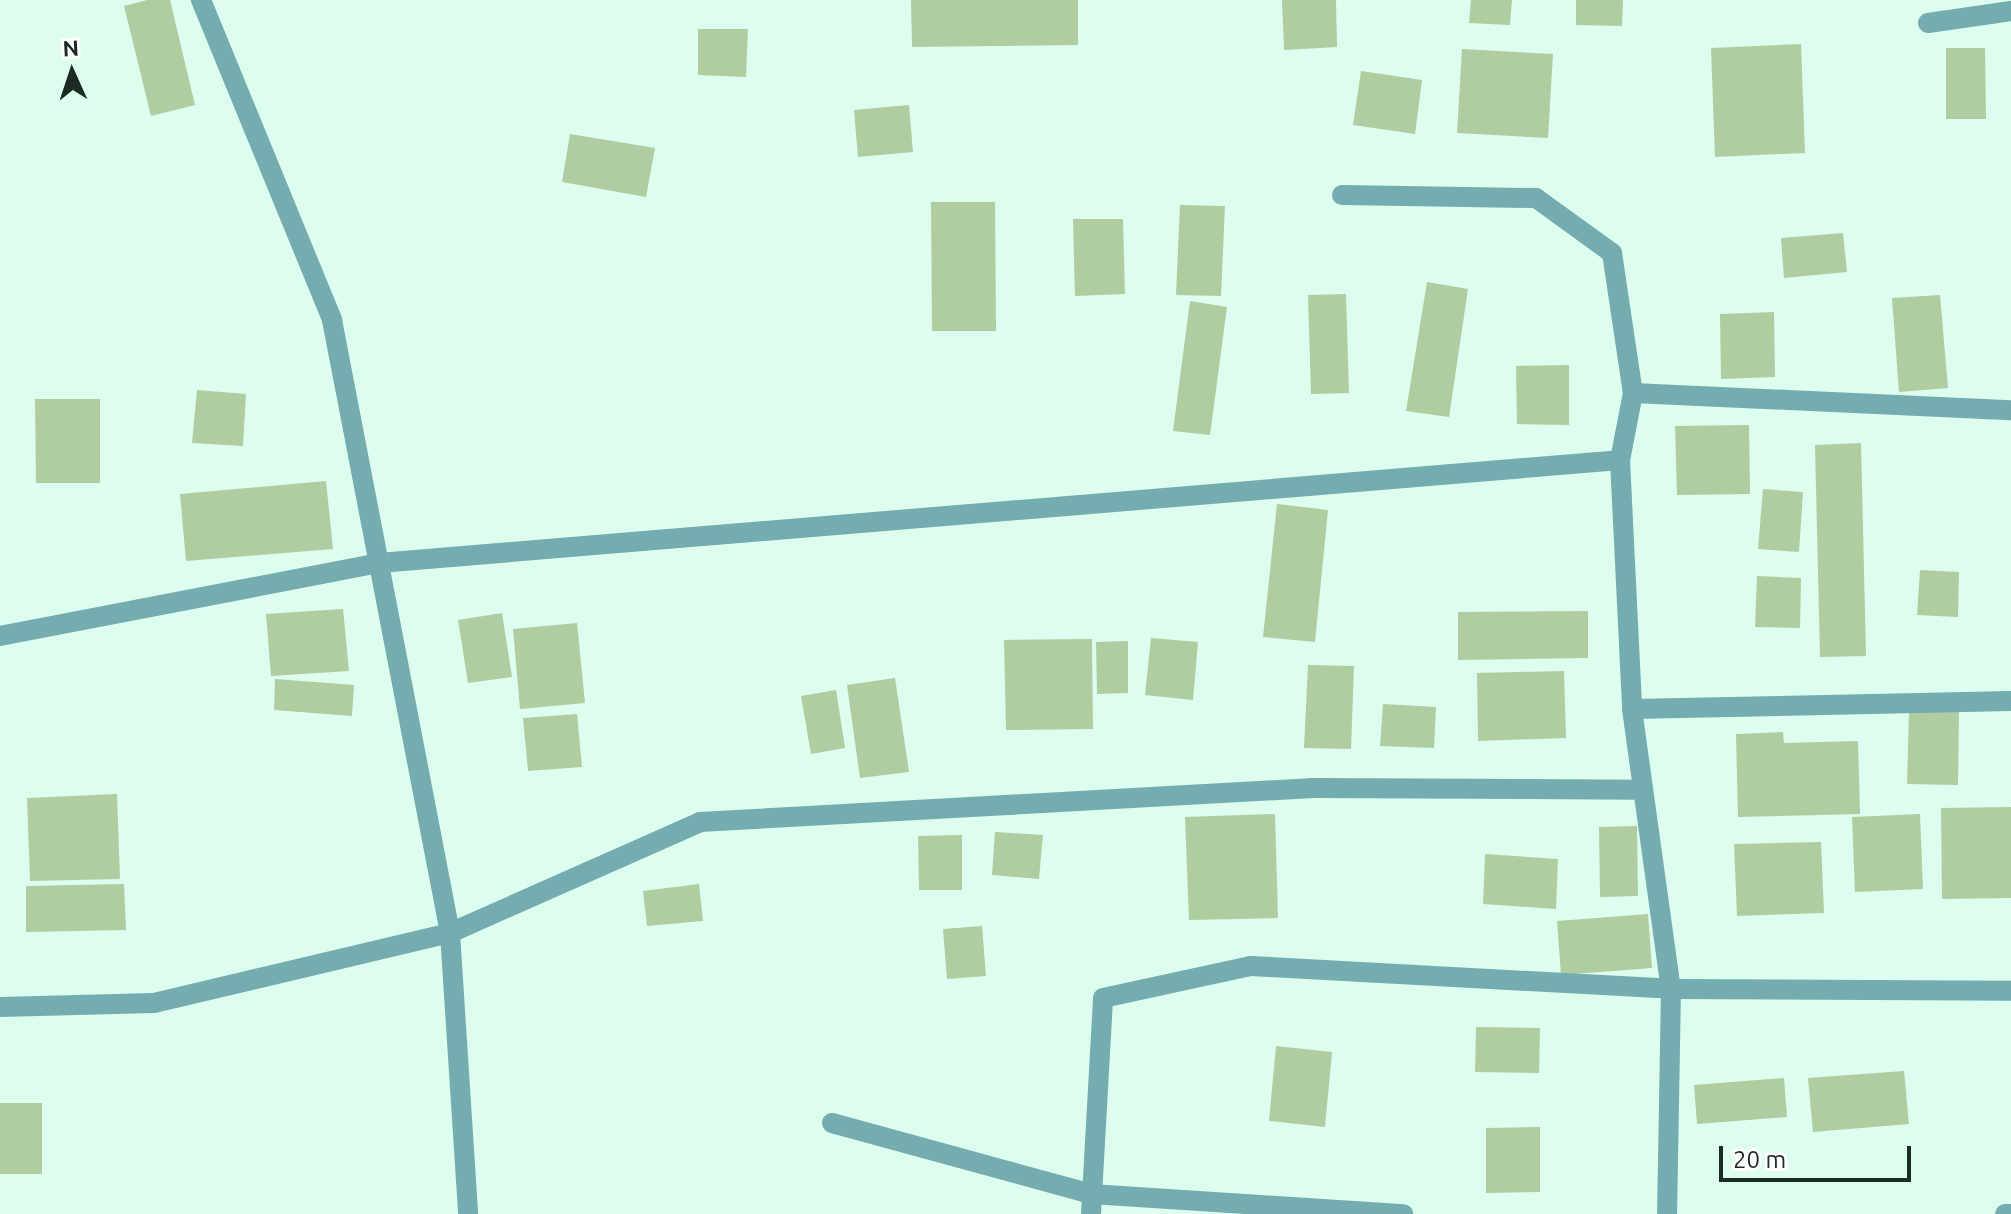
<!DOCTYPE html>
<html>
<head>
<meta charset="utf-8">
<style>
	body { margin:0 }
	#map { position:relative; width:2011px; height:1214px; overflow:hidden; background:#ddfdef; font-family:Ubuntu,sans-serif }
	div>[style] { position:absolute }
	[style*='--x'] { left:calc(var(--x)*1px); top:calc(var(--y)*1px); width:calc(var(--w)*1px); rotate:calc(var(--a)*1deg) }
	.building>* { inset:0; background:#afcda0 }
	.minor>* { height:20px; margin:-10px; padding:0 10px; transform-origin:10px; border-radius:10px; background:#74acaf }
	span { translate:-50% -50%; white-space:nowrap; text-align:center; line-height:1.15; -webkit-text-stroke:6px #fff; paint-order:stroke }
	.north { position:absolute; left:32px; top:32px; width:80px; height:80px; -webkit-text-stroke:6px #fff; paint-order:stroke; rotate:357deg; font-size:22px; font-weight:700; line-height:32px; text-align:center; color:#1c2c25 }
	.north::after { content:''; display:block; margin:auto; width:28px; height:36px; background:#1c2c25; clip-path:polygon(50% 0,100% 100%,50% 72%,0 100%) }
	.scale { position:absolute; left:1719px; top:1146px; width:192px; height:36px; box-sizing:border-box; border:4px solid #1c2c25; border-top:0; padding-left:10px; font-size:24px; line-height:28px; white-space:nowrap; color:#1c2c25; -webkit-text-stroke:6px #fff; paint-order:stroke }
</style>
</head>
<body>
<div id="map">
	<div class="building">
		<div style="clip-path:polygon(147px 0,170px 0,195px 105px,151px 116px,124px 6px)"></div>
		<div style="clip-path:polygon(911px 0,1078px 0,1078px 45px,912px 47px)"></div>
		<div style="clip-path:polygon(1282px 0,1336px 0,1337px 47px,1284px 50px)"></div>
		<div style="clip-path:polygon(1471px 0,1512px 0,1510px 25px,1469px 23px)"></div>
		<div style="clip-path:polygon(1576px 0,1623px 0,1622px 26px,1576px 25px)"></div>
		<div style="clip-path:polygon(698px 29px,748px 29px,746px 77px,698px 75px)"></div>
		<div style="clip-path:polygon(1801px 44px,1805px 153px,1715px 157px,1711px 48px)"></div>
		<div style="clip-path:polygon(1946px 48px,1985px 48px,1986px 119px,1946px 119px)"></div>
		<div style="clip-path:polygon(1462px 49px,1553px 54px,1548px 138px,1457px 133px)"></div>
		<div style="clip-path:polygon(1361px 71px,1422px 80px,1415px 134px,1353px 125px)"></div>
		<div style="clip-path:polygon(909px 105px,913px 152px,858px 157px,854px 110px)"></div>
		<div style="clip-path:polygon(570px 134px,655px 148px,646px 197px,562px 182px)"></div>
		<div style="clip-path:polygon(931px 202px,995px 202px,996px 331px,932px 331px)"></div>
		<div style="clip-path:polygon(1180px 205px,1225px 206px,1221px 296px,1176px 295px)"></div>
		<div style="clip-path:polygon(1073px 219px,1123px 219px,1125px 294px,1075px 296px)"></div>
		<div style="clip-path:polygon(1843px 233px,1847px 272px,1784px 278px,1781px 238px)"></div>
		<div style="clip-path:polygon(1427px 282px,1468px 289px,1449px 417px,1406px 411px)"></div>
		<div style="clip-path:polygon(1346px 294px,1349px 393px,1311px 394px,1308px 295px)"></div>
		<div style="clip-path:polygon(1940px 295px,1948px 388px,1899px 392px,1892px 298px)"></div>
		<div style="clip-path:polygon(1190px 301px,1227px 307px,1210px 435px,1173px 431px)"></div>
		<div style="clip-path:polygon(1774px 312px,1775px 377px,1721px 379px,1720px 314px)"></div>
		<div style="clip-path:polygon(1569px 365px,1569px 425px,1517px 424px,1516px 366px)"></div>
		<div style="clip-path:polygon(197px 390px,246px 394px,243px 446px,192px 443px)"></div>
		<div style="clip-path:polygon(35px 399px,100px 399px,100px 483px,36px 483px)"></div>
		<div style="clip-path:polygon(1749px 425px,1750px 494px,1677px 495px,1675px 426px)"></div>
		<div style="clip-path:polygon(1861px 443px,1866px 656px,1820px 657px,1815px 445px)"></div>
		<div style="clip-path:polygon(326px 481px,333px 549px,186px 561px,180px 494px)"></div>
		<div style="clip-path:polygon(1763px 489px,1803px 492px,1799px 552px,1758px 549px)"></div>
		<div style="clip-path:polygon(1277px 504px,1328px 510px,1315px 642px,1263px 637px)"></div>
		<div style="clip-path:polygon(1920px 570px,1959px 572px,1958px 617px,1917px 615px)"></div>
		<div style="clip-path:polygon(1757px 576px,1801px 578px,1800px 628px,1755px 627px)"></div>
		<div style="clip-path:polygon(343px 609px,349px 671px,271px 676px,266px 614px)"></div>
		<div style="clip-path:polygon(1588px 611px,1588px 658px,1458px 660px,1458px 612px)"></div>
		<div style="clip-path:polygon(502px 613px,512px 677px,468px 683px,458px 620px)"></div>
		<div style="clip-path:polygon(577px 623px,585px 703px,520px 709px,513px 629px)"></div>
		<div style="clip-path:polygon(1151px 638px,1198px 642px,1193px 700px,1145px 695px)"></div>
		<div style="clip-path:polygon(1092px 639px,1093px 729px,1006px 730px,1004px 640px)"></div>
		<div style="clip-path:polygon(1128px 641px,1128px 693px,1097px 694px,1096px 642px)"></div>
		<div style="clip-path:polygon(1308px 665px,1354px 666px,1351px 749px,1304px 748px)"></div>
		<div style="clip-path:polygon(1564px 671px,1566px 738px,1478px 741px,1477px 673px)"></div>
		<div style="clip-path:polygon(895px 678px,909px 772px,860px 778px,847px 685px)"></div>
		<div style="clip-path:polygon(275px 679px,354px 685px,352px 716px,274px 710px)"></div>
		<div style="clip-path:polygon(836px 690px,845px 748px,811px 754px,801px 696px)"></div>
		<div style="clip-path:polygon(1383px 704px,1436px 707px,1434px 748px,1380px 746px)"></div>
		<div style="clip-path:polygon(1909px 712px,1959px 712px,1958px 785px,1907px 784px)"></div>
		<div style="clip-path:polygon(577px 714px,582px 767px,528px 771px,523px 718px)"></div>
		<div style="clip-path:polygon(1783px 732px,1784px 743px,1858px 741px,1860px 814px,1738px 817px,1736px 734px)"></div>
		<div style="clip-path:polygon(117px 794px,120px 879px,30px 881px,27px 798px)"></div>
		<div style="clip-path:polygon(2011px 807px,2011px 898px,1942px 899px,1941px 808px)"></div>
		<div style="clip-path:polygon(1275px 814px,1278px 918px,1189px 920px,1185px 817px)"></div>
		<div style="clip-path:polygon(1920px 814px,1923px 889px,1855px 892px,1852px 817px)"></div>
		<div style="clip-path:polygon(1637px 826px,1638px 896px,1600px 897px,1599px 827px)"></div>
		<div style="clip-path:polygon(995px 832px,1043px 835px,1039px 879px,992px 875px)"></div>
		<div style="clip-path:polygon(962px 835px,962px 890px,919px 890px,918px 836px)"></div>
		<div style="clip-path:polygon(1821px 842px,1824px 913px,1737px 916px,1734px 844px)"></div>
		<div style="clip-path:polygon(1485px 854px,1558px 859px,1556px 909px,1483px 904px)"></div>
		<div style="clip-path:polygon(124px 884px,126px 930px,26px 932px,26px 886px)"></div>
		<div style="clip-path:polygon(699px 884px,703px 921px,647px 926px,643px 891px)"></div>
		<div style="clip-path:polygon(1648px 914px,1652px 968px,1561px 975px,1557px 921px)"></div>
		<div style="clip-path:polygon(982px 926px,986px 976px,947px 979px,943px 929px)"></div>
		<div style="clip-path:polygon(1476px 1027px,1540px 1028px,1539px 1073px,1475px 1072px)"></div>
		<div style="clip-path:polygon(1276px 1046px,1332px 1052px,1325px 1127px,1269px 1121px)"></div>
		<div style="clip-path:polygon(1904px 1071px,1909px 1124px,1813px 1132px,1808px 1078px)"></div>
		<div style="clip-path:polygon(1784px 1078px,1787px 1117px,1697px 1124px,1694px 1085px)"></div>
		<div style="clip-path:polygon(0 1103px,42px 1103px,42px 1174px,0 1174px)"></div>
		<div style="clip-path:polygon(1540px 1127px,1540px 1192px,1486px 1193px,1486px 1128px)"></div>
	</div>
	<div class="minor">
		<div style="--x:201;--y:0;--w:346;--a:67.7"></div>
		<div style="--x:332;--y:320;--w:624;--a:79.1"></div>
		<div style="--x:450;--y:933;--w:282;--a:86.3"></div>
		<div style="--x:1928;--y:23;--w:84;--a:-8.2"></div>
		<div style="--x:1342;--y:195;--w:194;--a:0.9"></div>
		<div style="--x:1536;--y:198;--w:94;--a:35.9"></div>
		<div style="--x:1612;--y:253;--w:142;--a:81.5"></div>
		<div style="--x:1620;--y:460;--w:68;--a:-79"></div>
		<div style="--x:1633;--y:393;--w:378;--a:2.6"></div>
		<div style="--x:0;--y:636;--w:386;--a:-10.9"></div>
		<div style="--x:379;--y:563;--w:1245;--a:-4.74"></div>
		<div style="--x:1620;--y:460;--w:249;--a:87.2"></div>
		<div style="--x:1632;--y:709;--w:283;--a:82.1"></div>
		<div style="--x:1671;--y:989;--w:225;--a:91"></div>
		<div style="--x:1632;--y:709;--w:379;--a:-1.2"></div>
		<div style="--x:0;--y:1007;--w:154;--a:-1.5"></div>
		<div style="--x:154;--y:1003;--w:304;--a:-13.3"></div>
		<div style="--x:450;--y:933;--w:274;--a:-23.9"></div>
		<div style="--x:700;--y:822;--w:614;--a:-3.17"></div>
		<div style="--x:1313;--y:788;--w:328;--a:0.3"></div>
		<div style="--x:832;--y:1123;--w:269;--a:15.3"></div>
		<div style="--x:1091;--y:1194;--w:313;--a:3.7"></div>
		<div style="--x:1091;--y:1214;--w:216;--a:-86.8"></div>
		<div style="--x:1103;--y:998;--w:151;--a:-12.2"></div>
		<div style="--x:1251;--y:966;--w:421;--a:3.1"></div>
		<div style="--x:1671;--y:989;--w:340;--a:0.3"></div>
		<div style="--x:2005;--y:1214;--w:6;--a:0"></div>
	</div>
	<div class="north">N</div>
	<div class="scale">20 m</div>
</div>
</body>
</html>
